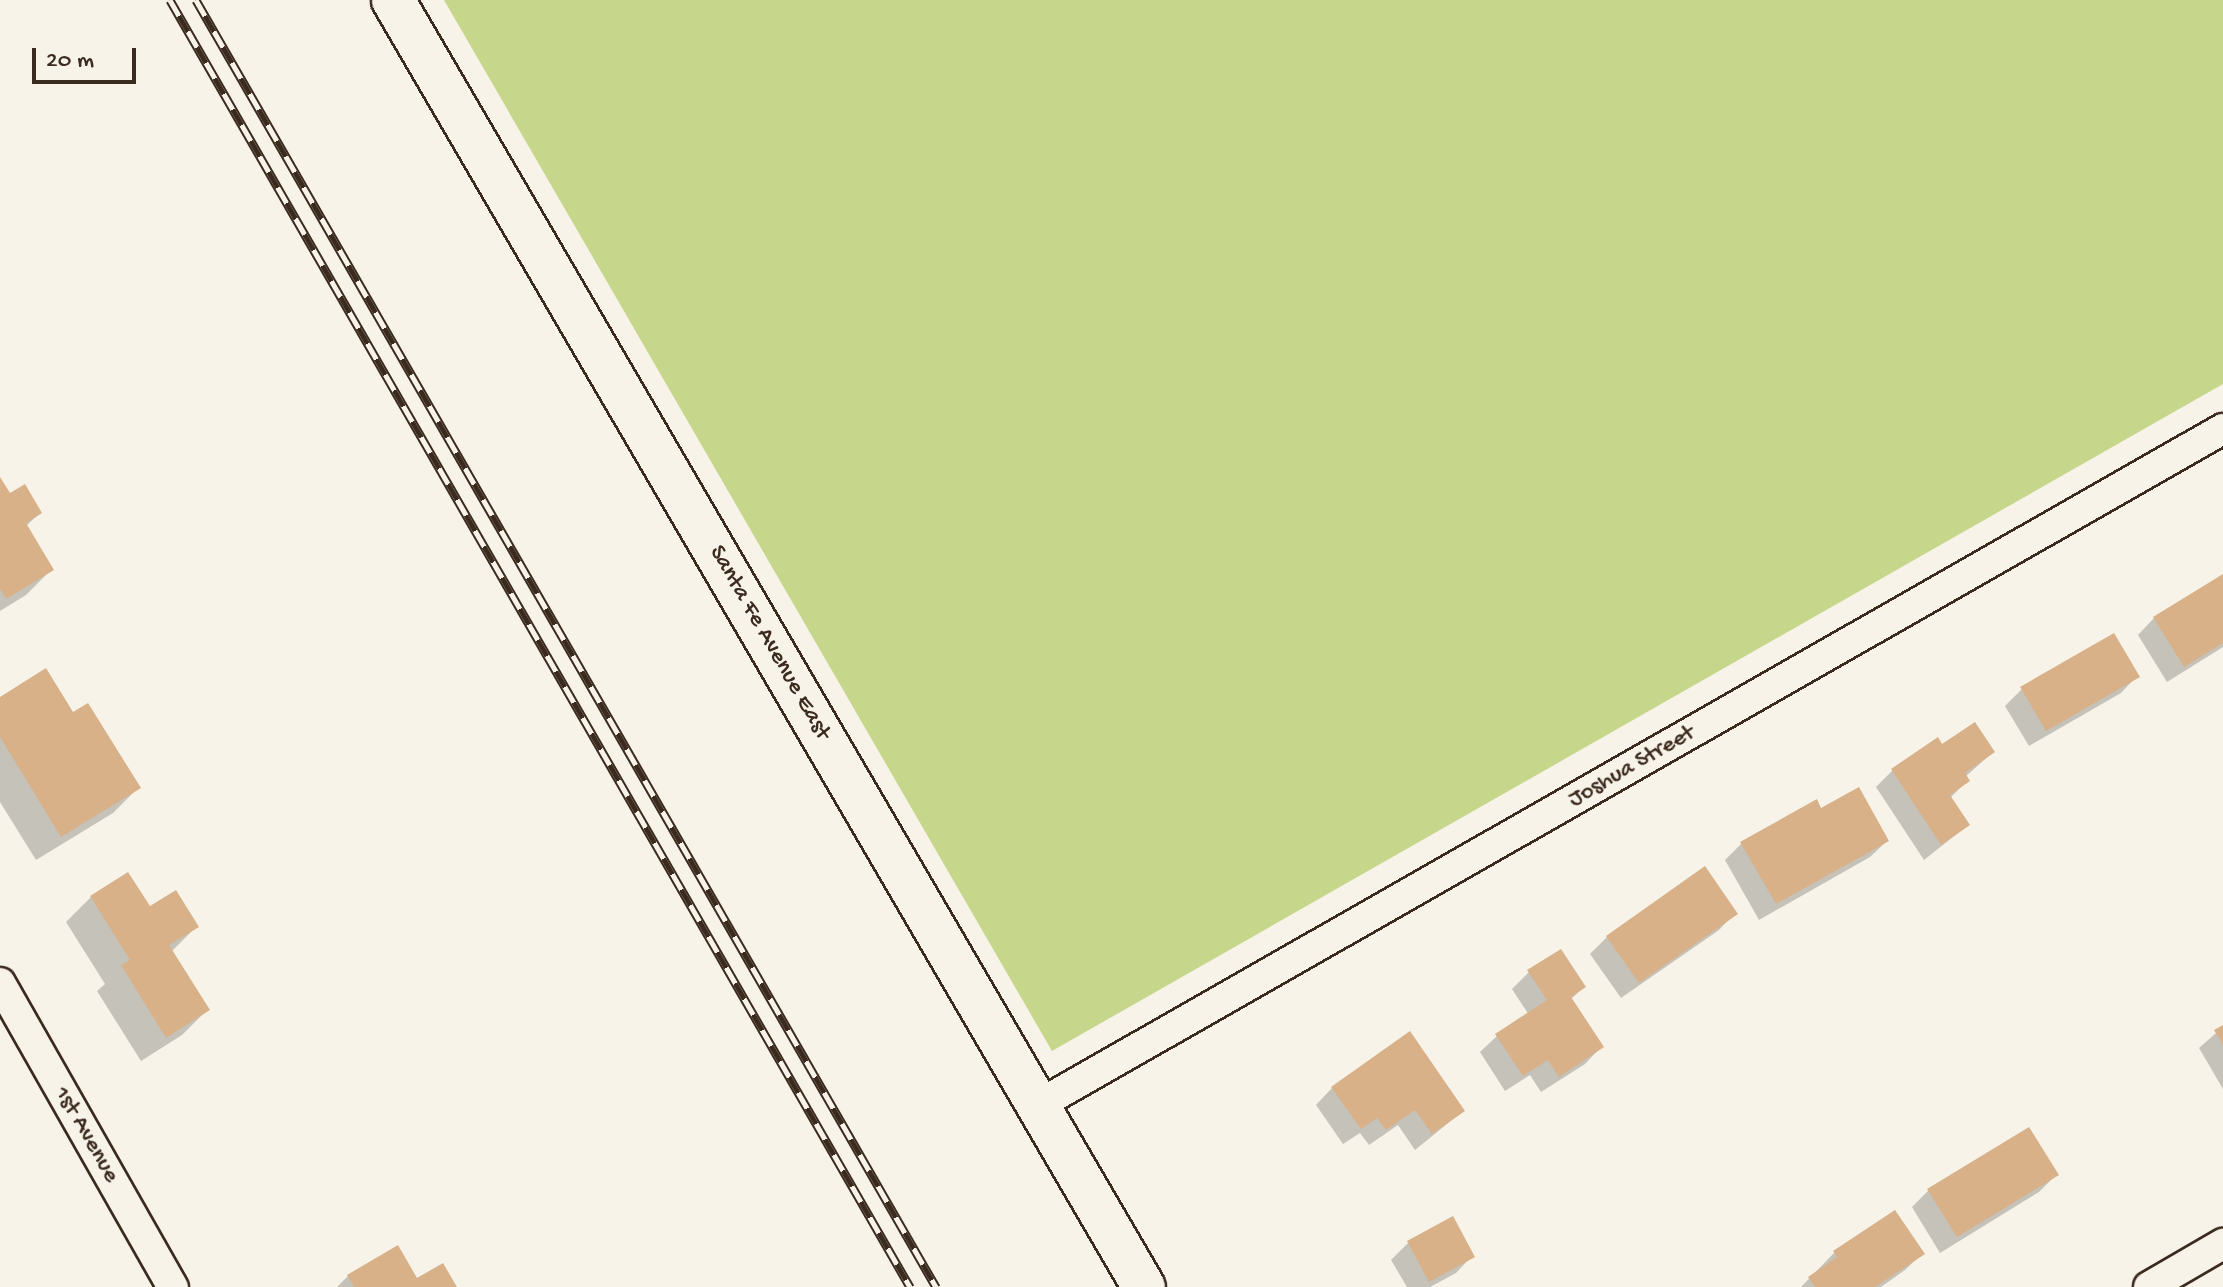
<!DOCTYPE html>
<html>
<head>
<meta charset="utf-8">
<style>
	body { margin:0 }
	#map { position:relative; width:2223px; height:1287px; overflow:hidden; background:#f7f3e8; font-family:"Gochi Hand",sans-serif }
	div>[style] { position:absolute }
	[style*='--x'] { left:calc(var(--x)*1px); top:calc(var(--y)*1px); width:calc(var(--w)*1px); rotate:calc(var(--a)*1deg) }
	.green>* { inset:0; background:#c6d78b }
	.shadow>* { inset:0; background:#0003 }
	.building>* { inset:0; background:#d8b189 }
	.roads { filter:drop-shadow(2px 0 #3b2a1e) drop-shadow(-2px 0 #3b2a1e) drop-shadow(0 2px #3b2a1e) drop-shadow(0 -2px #3b2a1e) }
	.street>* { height:30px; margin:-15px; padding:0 15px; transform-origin:15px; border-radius:15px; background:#f7f3e8 }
	.secondary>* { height:42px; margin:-21px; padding:0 21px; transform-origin:21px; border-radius:21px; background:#f7f3e8 }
	.rail>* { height:9px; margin-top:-4.5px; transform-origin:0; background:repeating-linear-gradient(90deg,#f7f3e8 0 18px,#3b2a1e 0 36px); box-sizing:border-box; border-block:2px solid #3b2a1e }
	span { translate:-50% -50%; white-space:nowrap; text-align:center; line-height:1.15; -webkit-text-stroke:6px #f7f3e8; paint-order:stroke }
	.street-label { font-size:24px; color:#3b2a1e }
	.scale { position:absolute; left:32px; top:48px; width:104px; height:36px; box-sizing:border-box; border:4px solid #3b2a1e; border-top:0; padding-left:10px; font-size:24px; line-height:28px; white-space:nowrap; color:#3b2a1e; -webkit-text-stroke:6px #f7f3e8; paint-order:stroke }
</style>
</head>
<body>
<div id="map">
	<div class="green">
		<div style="clip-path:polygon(444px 0,2223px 0,2223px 384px,1052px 1051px)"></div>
	</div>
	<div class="shadow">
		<div style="clip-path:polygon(0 481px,9px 496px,40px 513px,26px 526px,51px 570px,26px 595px,0 611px)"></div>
		<div style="clip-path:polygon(2223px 576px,2223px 647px,2167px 682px,2138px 635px,2154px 618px)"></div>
		<div style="clip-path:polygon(2137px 676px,2121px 693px,2029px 746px,2005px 706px,2022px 689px)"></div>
		<div style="clip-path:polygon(0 699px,73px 715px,138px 788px,113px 813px,36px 860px,0 802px)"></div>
		<div style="clip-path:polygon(1993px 752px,1965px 777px,1967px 781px,1950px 798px,1968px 825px,1924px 860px,1876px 787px,1892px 771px)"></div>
		<div style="clip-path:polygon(1821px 811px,1887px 841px,1870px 857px,1759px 920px,1725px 860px,1742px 843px)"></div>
		<div style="clip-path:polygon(91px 897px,149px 909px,196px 927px,171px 952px,207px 1010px,182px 1035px,141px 1061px,97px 991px,105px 984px,66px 922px)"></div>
		<div style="clip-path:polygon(1735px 913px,1719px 930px,1621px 998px,1590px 954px,1607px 937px)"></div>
		<div style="clip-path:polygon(1529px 972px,1584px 987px,1570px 1000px,1601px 1047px,1585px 1064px,1541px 1092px,1530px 1075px,1505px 1091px,1480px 1052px,1497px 1036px,1529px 1015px,1512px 989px)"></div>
		<div style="clip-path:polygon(2223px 1027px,2223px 1089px,2199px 1048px)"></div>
		<div style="clip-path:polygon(1332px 1088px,1463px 1111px,1415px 1150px,1398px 1125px,1369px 1145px,1360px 1133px,1343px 1144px,1316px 1105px)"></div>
		<div style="clip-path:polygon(2056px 1175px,2039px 1192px,1940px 1253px,1912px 1207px,1928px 1191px)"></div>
		<div style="clip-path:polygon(1894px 1213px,1922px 1254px,1905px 1270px,1881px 1287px,1801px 1287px,1834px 1253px)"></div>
		<div style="clip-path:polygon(1452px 1219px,1472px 1256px,1456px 1273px,1430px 1287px,1407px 1287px,1391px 1260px,1408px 1243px)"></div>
		<div style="clip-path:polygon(348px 1276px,416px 1280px,454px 1287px,337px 1287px)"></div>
	</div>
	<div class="building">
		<div style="clip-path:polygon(0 477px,10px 493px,25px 484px,42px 513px,26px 523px,54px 570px,6px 599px,0 589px)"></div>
		<div style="clip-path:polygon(2223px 574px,2223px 643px,2184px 667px,2153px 617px)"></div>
		<div style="clip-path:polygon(2114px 633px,2140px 677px,2046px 731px,2020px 687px)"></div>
		<div style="clip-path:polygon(46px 668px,73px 712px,88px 703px,141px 788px,61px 837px,0 737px,0 697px)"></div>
		<div style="clip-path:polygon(1975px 722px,1995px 752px,1965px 773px,1970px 781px,1950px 795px,1970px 825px,1941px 845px,1891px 769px,1938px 737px,1942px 744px)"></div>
		<div style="clip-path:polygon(1859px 787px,1889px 841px,1776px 904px,1740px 842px,1817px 799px,1821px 808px)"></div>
		<div style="clip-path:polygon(1705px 866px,1738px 914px,1639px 983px,1606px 936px)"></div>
		<div style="clip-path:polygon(128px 872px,150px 906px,176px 890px,199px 927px,169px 945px,210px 1010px,166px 1038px,121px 965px,130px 960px,90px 896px)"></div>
		<div style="clip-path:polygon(1561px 949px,1586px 987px,1571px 997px,1604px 1047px,1559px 1077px,1548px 1060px,1523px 1076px,1495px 1034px,1547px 1000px,1527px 970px)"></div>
		<div style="clip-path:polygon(2223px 1025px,2223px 1045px,2214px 1030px)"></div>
		<div style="clip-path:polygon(1410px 1031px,1465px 1111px,1432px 1134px,1415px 1110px,1386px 1130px,1377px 1118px,1361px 1129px,1331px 1087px)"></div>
		<div style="clip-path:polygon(2029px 1127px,2059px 1175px,1957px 1237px,1927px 1189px)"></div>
		<div style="clip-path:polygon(1895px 1210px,1925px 1254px,1875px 1287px,1815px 1287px,1808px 1277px,1837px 1257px,1833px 1251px)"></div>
		<div style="clip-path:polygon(1453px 1216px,1475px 1257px,1429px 1282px,1407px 1241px)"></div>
		<div style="clip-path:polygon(398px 1245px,417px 1278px,443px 1263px,457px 1287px,354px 1287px,347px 1275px)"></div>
	</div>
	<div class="roads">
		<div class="street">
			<div style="--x:0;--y:983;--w:350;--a:60.4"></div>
			<div style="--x:1040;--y:1104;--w:1362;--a:-29.71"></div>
			<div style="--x:2149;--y:1287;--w:86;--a:-30.2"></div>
		</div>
		<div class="secondary">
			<div style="--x:393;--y:0;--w:1490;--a:59.74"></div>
		</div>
	</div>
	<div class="rail">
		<div style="--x:170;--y:0;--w:1485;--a:60.1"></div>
		<div style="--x:196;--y:0;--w:1485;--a:60.1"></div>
	</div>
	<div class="street-label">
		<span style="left:769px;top:643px;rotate:60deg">Santa Fe Avenue East</span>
		<span style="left:1632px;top:767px;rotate:-30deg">Joshua Street</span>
		<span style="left:86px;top:1135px;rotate:60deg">1st Avenue</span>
	</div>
	<div class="scale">20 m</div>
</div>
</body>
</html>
